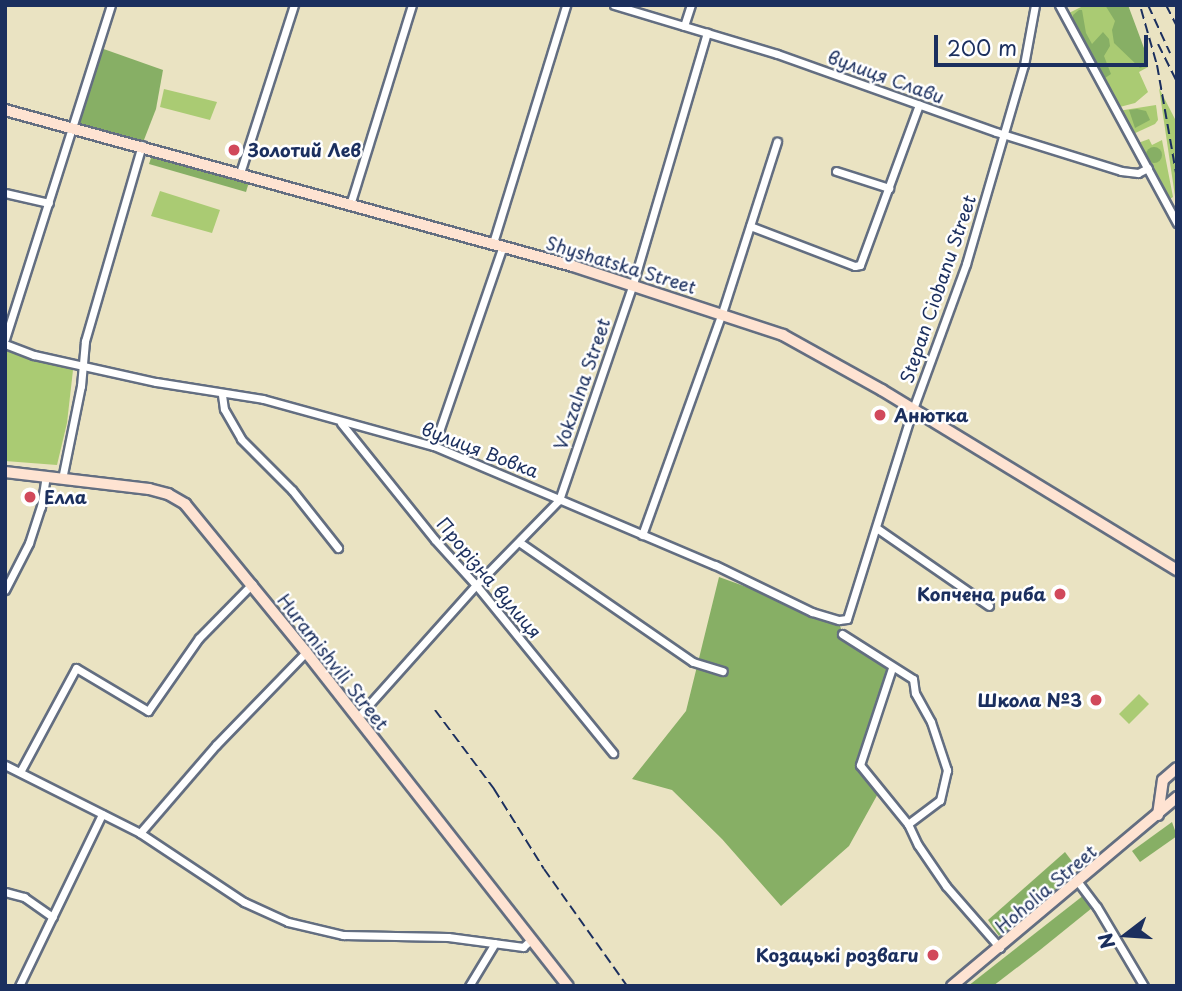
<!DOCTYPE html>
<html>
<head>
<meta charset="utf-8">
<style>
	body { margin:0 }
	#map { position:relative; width:1182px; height:991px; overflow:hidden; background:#eae3c2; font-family:"Playpen Sans",sans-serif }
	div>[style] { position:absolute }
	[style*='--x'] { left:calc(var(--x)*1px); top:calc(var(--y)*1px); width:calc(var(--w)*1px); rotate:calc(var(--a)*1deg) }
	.green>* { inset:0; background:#aacb73 }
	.forest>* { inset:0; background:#87af65 }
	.round { border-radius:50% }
	.roads { filter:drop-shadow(2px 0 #636e81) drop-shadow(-2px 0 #636e81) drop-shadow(0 2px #636e81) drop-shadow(0 -2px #636e81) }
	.street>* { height:7px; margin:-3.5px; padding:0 3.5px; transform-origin:3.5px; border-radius:3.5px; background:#fff }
	.secondary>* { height:10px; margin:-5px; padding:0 5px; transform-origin:5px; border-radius:5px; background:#fee3d2 }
	.rail>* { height:2px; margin-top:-1px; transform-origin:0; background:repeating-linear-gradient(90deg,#1b2f5e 0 10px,transparent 0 15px) }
	.dots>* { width:19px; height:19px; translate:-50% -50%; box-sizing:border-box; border:4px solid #fff; border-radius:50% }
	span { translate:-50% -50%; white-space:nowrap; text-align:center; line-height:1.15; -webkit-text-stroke:5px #fff; paint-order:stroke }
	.street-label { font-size:18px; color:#1b2f5e }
	.poi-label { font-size:18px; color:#1b2f5e; font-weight:700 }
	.left { translate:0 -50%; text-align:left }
	.right { translate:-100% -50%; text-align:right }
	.frame { position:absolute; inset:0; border:7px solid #1b2f5e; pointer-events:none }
	.north { position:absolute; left:1091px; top:900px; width:70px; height:70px; -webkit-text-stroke:5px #fff; paint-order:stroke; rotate:253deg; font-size:19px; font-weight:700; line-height:28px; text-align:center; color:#1b2f5e }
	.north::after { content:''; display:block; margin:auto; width:24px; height:32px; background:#1b2f5e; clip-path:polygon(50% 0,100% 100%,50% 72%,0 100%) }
	.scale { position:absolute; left:934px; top:35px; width:214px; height:32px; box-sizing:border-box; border:4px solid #1b2f5e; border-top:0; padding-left:9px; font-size:21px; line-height:24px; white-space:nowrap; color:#1b2f5e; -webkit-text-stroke:5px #fff; paint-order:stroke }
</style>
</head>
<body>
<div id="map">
	<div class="green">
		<div style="clip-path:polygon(1085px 5px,1127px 5px,1148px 67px,1139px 72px,1148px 92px,1135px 103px,1116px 108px,1069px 13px)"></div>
		<div style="clip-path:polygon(1159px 88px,1177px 123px,1177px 209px,1176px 203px)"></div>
		<div style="clip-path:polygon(164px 89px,217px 102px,210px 120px,160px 107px)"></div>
		<div style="clip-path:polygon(1156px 105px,1158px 120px,1155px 124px,1131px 135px,1118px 111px)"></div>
		<div style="clip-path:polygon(1149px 139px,1152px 145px,1162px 140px,1173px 197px,1170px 199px,1138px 143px)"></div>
		<div style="clip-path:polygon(160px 191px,220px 210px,212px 233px,151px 216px)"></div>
		<div style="clip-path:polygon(5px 350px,73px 370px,67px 423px,57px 465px,5px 461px)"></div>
		<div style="clip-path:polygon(1139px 694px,1149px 704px,1129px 724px,1119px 714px)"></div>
	</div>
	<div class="forest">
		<div style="clip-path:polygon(1105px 5px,1128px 5px,1144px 48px,1148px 62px,1145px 66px,1140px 68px,1114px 43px,1112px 30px,1115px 21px)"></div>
		<div style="clip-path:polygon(1079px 10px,1082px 10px,1086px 33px,1092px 44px,1103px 32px,1109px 39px,1110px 46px,1104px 56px,1111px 74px,1105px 78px,1073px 20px,1073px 15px)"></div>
		<div style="clip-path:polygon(98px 47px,163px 70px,156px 109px,142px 145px,71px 127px)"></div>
		<div style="clip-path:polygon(1137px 109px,1146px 111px,1150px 120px,1135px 128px,1129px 110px)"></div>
		<div class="round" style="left:1146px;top:147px;width:16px;height:16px"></div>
		<div style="clip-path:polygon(152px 155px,249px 182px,246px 192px,149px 164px)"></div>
		<div style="clip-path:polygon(719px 577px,839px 620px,842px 634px,892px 668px,860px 765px,880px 790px,849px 846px,781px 906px,722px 839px,672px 790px,632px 779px,686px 711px)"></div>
		<div style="clip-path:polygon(1172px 822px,1177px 836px,1140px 862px,1132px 851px)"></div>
		<div style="clip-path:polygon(1065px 852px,1074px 864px,1073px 875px,999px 936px,988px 920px)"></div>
		<div style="clip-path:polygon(1084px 895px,1092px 908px,1040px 950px,993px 986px,968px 986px)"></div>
	</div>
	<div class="roads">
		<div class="street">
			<div style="--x:614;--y:5;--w:170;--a:16.7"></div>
			<div style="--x:777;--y:54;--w:232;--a:19.6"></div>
			<div style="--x:996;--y:132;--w:131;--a:17.3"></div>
			<div style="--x:1121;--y:171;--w:17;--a:7"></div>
			<div style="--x:1138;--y:173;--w:11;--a:-27"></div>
			<div style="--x:1059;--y:5;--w:248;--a:61.6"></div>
			<div style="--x:684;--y:26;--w:22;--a:-72"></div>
			<div style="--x:836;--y:171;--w:56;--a:17.8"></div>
			<div style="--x:240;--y:173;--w:176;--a:-72.2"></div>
			<div style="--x:5;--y:193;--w:45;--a:12.8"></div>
			<div style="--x:350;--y:205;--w:209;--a:-72.8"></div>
			<div style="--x:750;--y:226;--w:112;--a:20.9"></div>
			<div style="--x:855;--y:266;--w:5;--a:-11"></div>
			<div style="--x:860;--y:265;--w:171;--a:-69.8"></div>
			<div style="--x:493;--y:243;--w:249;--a:-72.9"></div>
			<div style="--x:5;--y:339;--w:350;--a:-72.4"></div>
			<div style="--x:5;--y:344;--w:31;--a:21"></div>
			<div style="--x:34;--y:355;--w:125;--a:12.5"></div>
			<div style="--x:156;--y:382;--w:108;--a:9"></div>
			<div style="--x:263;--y:399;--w:177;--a:15.4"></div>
			<div style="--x:434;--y:446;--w:305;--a:23"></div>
			<div style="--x:715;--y:565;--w:108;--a:25.9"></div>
			<div style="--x:812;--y:612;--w:28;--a:17"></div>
			<div style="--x:839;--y:620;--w:8;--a:-7"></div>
			<div style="--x:847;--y:619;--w:220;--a:-72.6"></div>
			<div style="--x:913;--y:409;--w:154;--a:-69.9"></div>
			<div style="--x:966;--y:264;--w:207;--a:-73.8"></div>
			<div style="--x:1024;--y:65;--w:61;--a:-79.6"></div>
			<div style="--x:222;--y:395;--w:14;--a:82"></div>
			<div style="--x:224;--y:409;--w:34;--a:60"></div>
			<div style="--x:241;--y:439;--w:72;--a:45"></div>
			<div style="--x:292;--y:490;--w:74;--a:51.6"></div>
			<div style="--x:341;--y:423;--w:150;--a:51.2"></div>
			<div style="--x:435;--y:540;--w:61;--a:47.7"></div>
			<div style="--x:476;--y:585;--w:217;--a:50.8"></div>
			<div style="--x:434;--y:446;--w:212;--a:-71"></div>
			<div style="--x:62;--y:479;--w:95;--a:-78.5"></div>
			<div style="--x:81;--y:386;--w:45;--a:-84.9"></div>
			<div style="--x:85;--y:341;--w:204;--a:-73.8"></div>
			<div style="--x:878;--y:529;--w:135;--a:34.7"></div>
			<div style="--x:642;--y:535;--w:236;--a:-70.2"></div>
			<div style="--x:722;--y:313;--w:180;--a:-72.2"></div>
			<div style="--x:519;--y:542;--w:211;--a:34.6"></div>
			<div style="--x:693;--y:662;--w:31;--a:17"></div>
			<div style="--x:5;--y:590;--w:53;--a:-62.9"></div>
			<div style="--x:29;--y:543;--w:38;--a:-72"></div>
			<div style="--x:41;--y:507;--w:30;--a:-81"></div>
			<div style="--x:842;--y:634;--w:84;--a:32.4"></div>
			<div style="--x:913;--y:679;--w:14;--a:82"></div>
			<div style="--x:915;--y:693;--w:33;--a:61"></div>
			<div style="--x:931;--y:722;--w:51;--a:71.6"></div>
			<div style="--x:947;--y:770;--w:31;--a:103"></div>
			<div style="--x:940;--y:800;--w:40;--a:143"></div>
			<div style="--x:892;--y:668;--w:102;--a:108.3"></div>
			<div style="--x:860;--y:765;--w:76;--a:50.9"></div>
			<div style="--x:908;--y:824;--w:23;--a:65"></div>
			<div style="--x:918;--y:845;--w:50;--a:55.7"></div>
			<div style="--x:946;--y:886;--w:82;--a:48.9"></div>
			<div style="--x:357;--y:718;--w:178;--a:-48.2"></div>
			<div style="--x:476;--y:585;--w:119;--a:-45.7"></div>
			<div style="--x:559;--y:500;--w:228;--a:-71.1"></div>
			<div style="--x:633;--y:284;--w:262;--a:-73.6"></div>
			<div style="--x:5;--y:765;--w:151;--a:26.7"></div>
			<div style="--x:140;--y:833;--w:125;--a:33.6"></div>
			<div style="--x:244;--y:902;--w:48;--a:24.4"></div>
			<div style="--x:288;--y:922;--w:57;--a:13.3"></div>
			<div style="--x:343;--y:935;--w:105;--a:1.1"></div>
			<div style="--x:448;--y:937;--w:76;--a:7.6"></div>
			<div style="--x:523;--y:947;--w:12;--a:-42"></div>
			<div style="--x:20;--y:772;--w:118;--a:-61.7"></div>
			<div style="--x:76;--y:668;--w:84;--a:30.8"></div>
			<div style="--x:148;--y:711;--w:89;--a:-55.1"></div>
			<div style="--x:199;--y:638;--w:76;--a:-45.5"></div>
			<div style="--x:140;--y:833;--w:116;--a:-49.2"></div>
			<div style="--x:216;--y:745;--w:129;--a:-45.9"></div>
			<div style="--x:1078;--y:882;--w:31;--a:53"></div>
			<div style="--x:1097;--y:907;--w:92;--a:59.3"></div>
			<div style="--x:5;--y:892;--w:20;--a:15"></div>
			<div style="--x:24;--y:897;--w:35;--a:35"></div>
			<div style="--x:19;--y:986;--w:191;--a:-64.2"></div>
			<div style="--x:469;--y:986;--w:50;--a:-58.8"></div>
		</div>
		<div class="secondary">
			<div style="--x:5;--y:110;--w:589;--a:15.36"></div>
			<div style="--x:573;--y:266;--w:221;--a:18.2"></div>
			<div style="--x:783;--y:335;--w:113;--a:29.1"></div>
			<div style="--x:882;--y:390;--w:346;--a:31.4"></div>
			<div style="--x:5;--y:472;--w:145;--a:6.7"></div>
			<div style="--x:149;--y:489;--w:20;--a:15"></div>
			<div style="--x:168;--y:494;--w:20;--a:30"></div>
			<div style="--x:185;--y:504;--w:191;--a:50.7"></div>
			<div style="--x:306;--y:652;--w:424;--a:51.9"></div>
			<div style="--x:1158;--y:815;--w:35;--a:-82"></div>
			<div style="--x:1163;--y:780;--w:18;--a:-41"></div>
			<div style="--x:952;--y:986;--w:294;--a:-40"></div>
		</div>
	</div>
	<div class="rail">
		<div style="--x:1148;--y:5;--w:53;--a:65.4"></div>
		<div style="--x:1166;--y:5;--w:25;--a:63"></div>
		<div style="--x:1141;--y:9;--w:58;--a:74.1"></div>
		<div style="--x:1157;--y:65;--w:116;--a:80"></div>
		<div style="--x:1158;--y:44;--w:42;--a:63.4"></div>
		<div style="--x:1176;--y:347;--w:7;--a:-82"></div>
		<div style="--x:435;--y:710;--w:99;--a:53.2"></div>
		<div style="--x:494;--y:789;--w:94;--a:58"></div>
		<div style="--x:544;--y:869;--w:143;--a:54.6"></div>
	</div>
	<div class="dots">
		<div style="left:234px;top:150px;background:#d1495b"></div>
		<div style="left:880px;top:415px;background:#d1495b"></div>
		<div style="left:30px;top:497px;background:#d1495b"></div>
		<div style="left:1060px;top:594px;background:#d1495b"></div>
		<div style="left:1096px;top:700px;background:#d1495b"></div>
		<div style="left:933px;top:955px;background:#d1495b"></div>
	</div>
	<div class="street-label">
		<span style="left:886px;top:77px;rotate:20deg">вулиця Слави</span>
		<span style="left:621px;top:265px;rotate:17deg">Shyshatska Street</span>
		<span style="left:938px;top:289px;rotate:-71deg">Stepan Ciobanu Street</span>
		<span style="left:582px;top:384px;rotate:-71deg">Vokzalna Street</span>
		<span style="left:480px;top:450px;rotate:21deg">вулиця Вовка</span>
		<span style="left:489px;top:578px;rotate:50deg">Прорізна вулиця</span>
		<span style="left:333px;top:662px;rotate:52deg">Huramishvili Street</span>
		<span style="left:1046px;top:889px;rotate:-40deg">Hoholia Street</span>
	</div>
	<div class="poi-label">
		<span class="left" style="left:248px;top:150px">Золотий Лев</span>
		<span class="left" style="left:894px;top:415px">Анютка</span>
		<span class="left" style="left:44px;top:497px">Елла</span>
		<span class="right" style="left:1046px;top:594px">Копчена риба</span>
		<span class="right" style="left:1082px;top:700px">Школа №3</span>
		<span class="right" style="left:919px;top:955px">Козацькі розваги</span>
	</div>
	<div class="frame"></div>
	<div class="north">N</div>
	<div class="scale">200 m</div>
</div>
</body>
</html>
